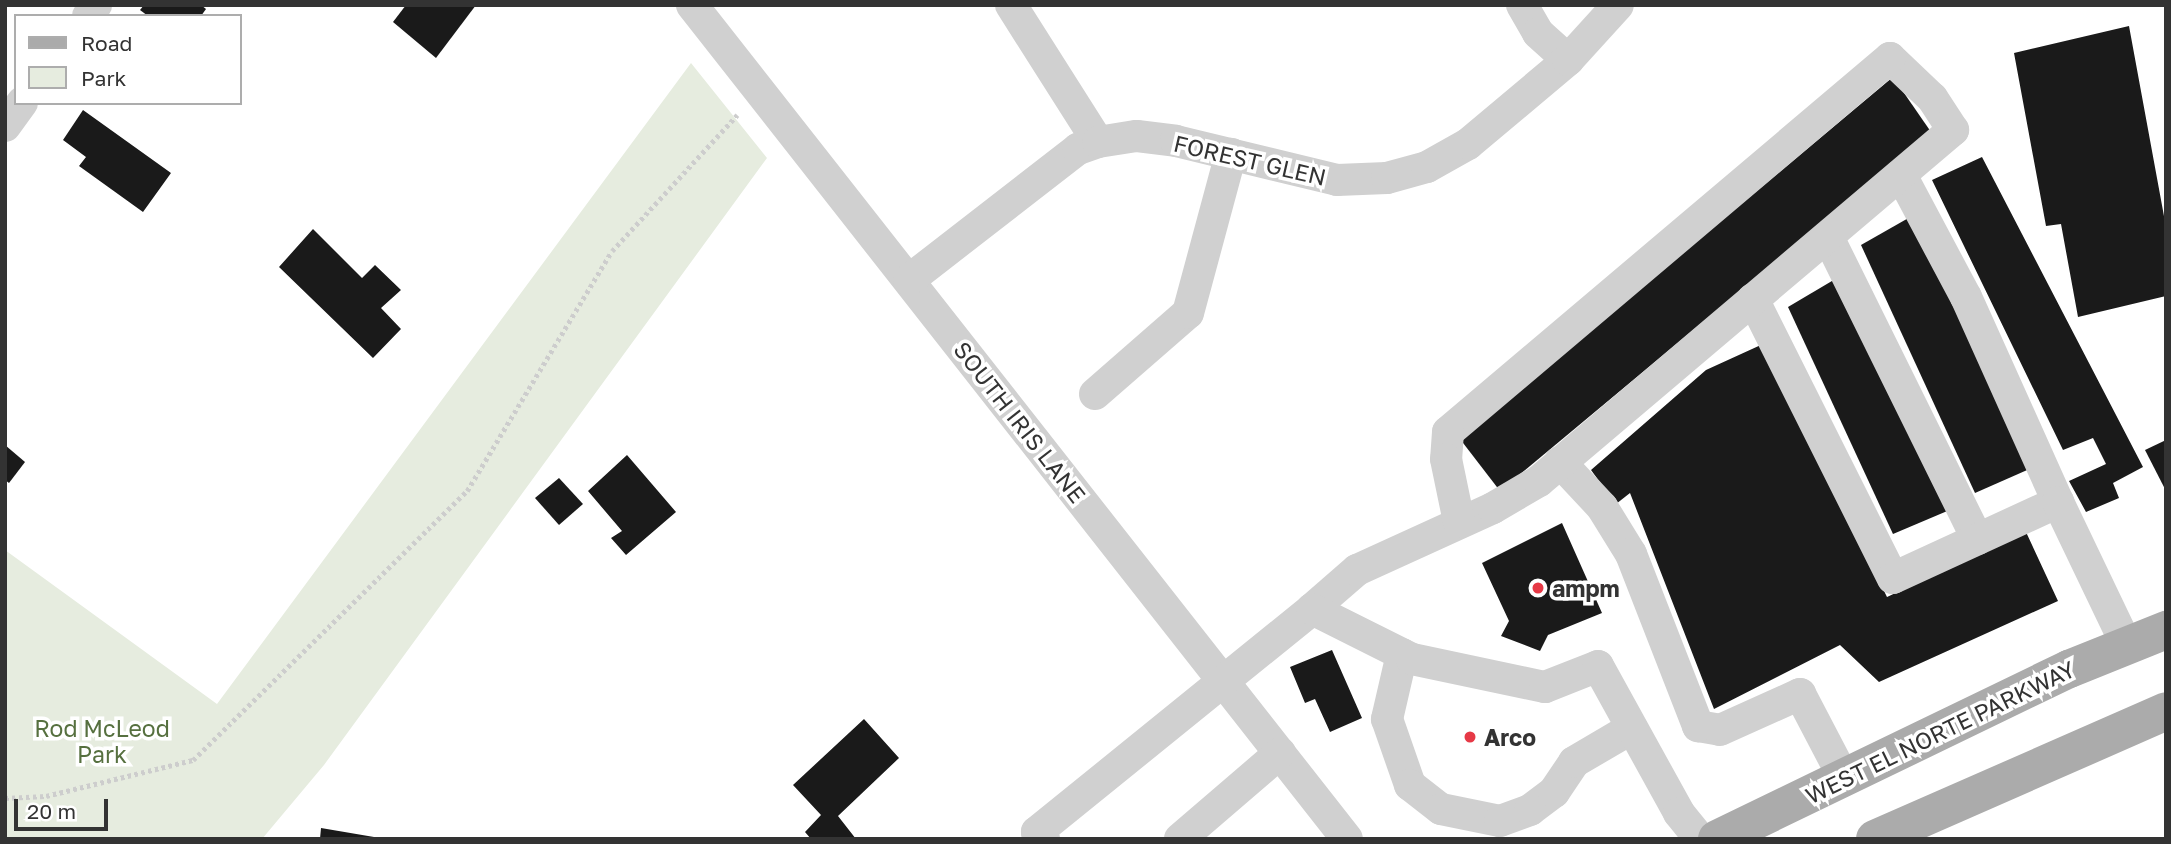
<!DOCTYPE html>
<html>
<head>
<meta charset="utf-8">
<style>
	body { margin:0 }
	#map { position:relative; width:2171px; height:844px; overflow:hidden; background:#fff; font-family:"Golos Text",sans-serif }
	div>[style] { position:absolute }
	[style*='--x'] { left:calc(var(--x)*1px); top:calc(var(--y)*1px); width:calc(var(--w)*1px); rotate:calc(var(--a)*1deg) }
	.green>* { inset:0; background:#e6ecdf }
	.building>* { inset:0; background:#1a1a1a }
	.path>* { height:4.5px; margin-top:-2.25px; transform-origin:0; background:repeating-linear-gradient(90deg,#cdcdcd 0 3.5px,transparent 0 7px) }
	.minor>* { height:32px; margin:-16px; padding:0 16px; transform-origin:16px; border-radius:16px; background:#d0d0d0 }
	.major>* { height:38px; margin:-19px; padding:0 19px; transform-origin:19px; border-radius:19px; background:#ababab }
	.dots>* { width:19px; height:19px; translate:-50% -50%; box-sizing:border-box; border:4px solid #fff; border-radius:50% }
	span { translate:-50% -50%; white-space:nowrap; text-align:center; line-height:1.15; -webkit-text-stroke:7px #fff; paint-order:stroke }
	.street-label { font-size:23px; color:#333 }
	.poi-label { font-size:23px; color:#333; font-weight:700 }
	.left { translate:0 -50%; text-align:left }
	.park-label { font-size:23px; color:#56703f }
	.frame { position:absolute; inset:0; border:7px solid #333; pointer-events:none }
	.legend { position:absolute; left:14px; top:14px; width:228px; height:91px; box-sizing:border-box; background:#fff; border:2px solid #adadad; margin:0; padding:9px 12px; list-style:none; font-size:21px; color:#333 }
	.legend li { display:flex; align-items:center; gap:14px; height:35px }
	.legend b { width:35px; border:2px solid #adadad }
	.scale { position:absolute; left:14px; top:799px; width:94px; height:32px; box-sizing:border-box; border:4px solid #333; border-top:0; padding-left:9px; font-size:21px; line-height:24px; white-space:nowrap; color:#333; -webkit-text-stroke:5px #fff; paint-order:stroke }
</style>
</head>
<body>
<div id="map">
	<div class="green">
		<div style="clip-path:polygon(691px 63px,767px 158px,324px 765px,262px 839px,5px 839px,5px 550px,217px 704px)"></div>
	</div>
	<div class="building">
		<div style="clip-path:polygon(144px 5px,201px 5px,206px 9px,201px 16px,148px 16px,140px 10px)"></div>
		<div style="clip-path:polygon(406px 5px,476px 5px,436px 58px,393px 22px)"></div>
		<div style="clip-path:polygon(2129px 26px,2166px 227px,2166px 296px,2078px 317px,2061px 224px,2046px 226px,2014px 53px)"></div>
		<div style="clip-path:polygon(1893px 77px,1931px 132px,1500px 491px,1460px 439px)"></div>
		<div style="clip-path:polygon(83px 110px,171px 173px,143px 212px,79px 166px,86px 157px,63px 140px)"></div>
		<div style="clip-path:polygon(1982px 157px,2143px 467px,2113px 483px,2119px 498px,2086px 512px,2069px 481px,2106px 464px,2093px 438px,2063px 450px,1932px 180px)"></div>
		<div style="clip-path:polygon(1912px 216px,2034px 467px,1975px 493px,1861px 245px)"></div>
		<div style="clip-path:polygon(313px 229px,362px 278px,375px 265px,401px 290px,381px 308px,401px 329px,373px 358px,279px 267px)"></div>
		<div style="clip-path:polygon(1837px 278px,1952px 509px,1893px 534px,1788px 307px)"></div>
		<div style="clip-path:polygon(1763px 344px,1887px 597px,2026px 532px,2058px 601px,1879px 682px,1840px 645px,1714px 709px,1630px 493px,1616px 504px,1591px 470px,1706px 370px)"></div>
		<div style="clip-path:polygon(2166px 440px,2166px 491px,2145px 450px)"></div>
		<div style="clip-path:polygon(5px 445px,25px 462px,9px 483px,5px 480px)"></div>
		<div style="clip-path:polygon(627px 455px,676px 512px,626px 555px,611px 538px,622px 531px,588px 491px)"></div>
		<div style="clip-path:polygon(559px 478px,583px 504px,559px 525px,535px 498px)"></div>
		<div style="clip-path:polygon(1562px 523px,1602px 613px,1548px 635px,1540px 651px,1501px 636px,1509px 621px,1482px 563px)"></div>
		<div style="clip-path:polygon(1332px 650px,1362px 718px,1330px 732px,1315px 699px,1305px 703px,1290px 667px)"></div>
		<div style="clip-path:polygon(864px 719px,899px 758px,838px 816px,856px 839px,811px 839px,805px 832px,821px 815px,793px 785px)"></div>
		<div style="clip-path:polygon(321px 828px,374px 837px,373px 839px,320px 839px)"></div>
	</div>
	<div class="path">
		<div style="--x:5;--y:798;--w:41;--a:-2.8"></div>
		<div style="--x:46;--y:796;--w:151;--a:-13.8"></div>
		<div style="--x:193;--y:760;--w:384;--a:-44.5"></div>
		<div style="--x:467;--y:491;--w:280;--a:-58.9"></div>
		<div style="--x:612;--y:251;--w:185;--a:-47.4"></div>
	</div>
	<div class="minor">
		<div style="--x:692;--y:5;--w:1060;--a:51.85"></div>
		<div style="--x:1011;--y:5;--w:162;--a:57.6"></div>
		<div style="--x:1522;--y:5;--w:32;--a:60"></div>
		<div style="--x:1538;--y:33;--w:40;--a:42"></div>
		<div style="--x:88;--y:16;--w:14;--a:-54"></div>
		<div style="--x:5;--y:126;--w:29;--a:-54"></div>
		<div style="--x:1901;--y:175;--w:138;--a:62"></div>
		<div style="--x:1966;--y:297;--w:225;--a:65.8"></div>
		<div style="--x:1828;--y:237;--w:337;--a:63.7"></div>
		<div style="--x:909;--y:280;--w:214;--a:-37.8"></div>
		<div style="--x:1078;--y:149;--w:21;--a:-19"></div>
		<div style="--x:1098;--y:142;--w:39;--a:-9"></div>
		<div style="--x:1137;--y:136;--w:39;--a:7"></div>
		<div style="--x:1176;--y:141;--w:166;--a:13.6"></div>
		<div style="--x:1337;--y:180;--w:50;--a:-2.3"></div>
		<div style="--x:1387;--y:178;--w:41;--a:-15.4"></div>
		<div style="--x:1427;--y:167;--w:47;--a:-29.3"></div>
		<div style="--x:1468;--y:144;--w:131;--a:-40"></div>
		<div style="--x:1568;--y:60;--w:74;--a:-47.7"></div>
		<div style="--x:1753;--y:299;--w:312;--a:63.4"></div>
		<div style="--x:1893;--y:578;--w:182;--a:-24.7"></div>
		<div style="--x:2058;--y:502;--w:160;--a:64.4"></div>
		<div style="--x:1095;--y:394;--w:123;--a:-41.1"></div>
		<div style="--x:1188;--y:313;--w:165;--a:-74.9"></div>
		<div style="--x:1560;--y:462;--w:62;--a:47"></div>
		<div style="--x:1602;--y:507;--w:55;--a:58.3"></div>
		<div style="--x:1631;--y:554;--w:185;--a:68.7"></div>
		<div style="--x:1698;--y:726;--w:22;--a:10"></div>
		<div style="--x:1720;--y:730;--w:88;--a:-24.2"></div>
		<div style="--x:1800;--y:694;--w:95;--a:62.4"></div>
		<div style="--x:1312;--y:609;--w:60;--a:-40.9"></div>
		<div style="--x:1357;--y:570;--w:149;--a:-24.5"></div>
		<div style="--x:1493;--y:508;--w:53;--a:-30.4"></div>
		<div style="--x:1539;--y:481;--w:543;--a:-40.29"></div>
		<div style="--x:1953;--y:130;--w:38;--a:-123"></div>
		<div style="--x:1932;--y:98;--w:58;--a:-136.4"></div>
		<div style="--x:1890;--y:58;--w:579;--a:139.76"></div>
		<div style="--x:1448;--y:432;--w:27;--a:94"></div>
		<div style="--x:1446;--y:459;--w:64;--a:78.3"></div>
		<div style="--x:1402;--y:654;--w:67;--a:103"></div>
		<div style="--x:1387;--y:719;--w:70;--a:70.8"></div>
		<div style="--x:1410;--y:785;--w:39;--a:38"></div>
		<div style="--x:1441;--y:809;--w:60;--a:11.5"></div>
		<div style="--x:1500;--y:821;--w:32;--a:-20"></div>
		<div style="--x:1530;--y:810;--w:30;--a:-37"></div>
		<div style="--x:1554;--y:792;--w:36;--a:-56"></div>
		<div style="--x:1574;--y:762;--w:67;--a:-30.4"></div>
		<div style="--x:1044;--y:839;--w:10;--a:-135"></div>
		<div style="--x:1037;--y:832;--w:354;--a:-39"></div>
		<div style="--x:1312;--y:609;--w:112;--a:26.6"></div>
		<div style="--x:1412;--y:659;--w:136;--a:11.9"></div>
		<div style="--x:1545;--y:687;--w:57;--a:-21.6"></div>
		<div style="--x:1598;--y:666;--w:168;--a:61.1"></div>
		<div style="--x:1679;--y:813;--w:33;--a:51"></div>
		<div style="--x:1180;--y:839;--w:132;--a:-40.7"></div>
	</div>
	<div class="major">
		<div style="--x:1717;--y:839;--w:391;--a:-25.8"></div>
		<div style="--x:2069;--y:669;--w:105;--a:-21.9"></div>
		<div style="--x:1875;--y:839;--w:318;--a:-23.7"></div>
	</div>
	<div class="dots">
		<div style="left:1538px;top:588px;background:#e63946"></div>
		<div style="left:1470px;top:737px;background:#e63946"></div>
	</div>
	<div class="street-label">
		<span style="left:1250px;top:160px;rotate:13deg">FOREST GLEN</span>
		<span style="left:1020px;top:422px;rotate:52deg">SOUTH IRIS LANE</span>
		<span style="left:1940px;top:732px;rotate:-26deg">WEST EL NORTE PARKWAY</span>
	</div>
	<div class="poi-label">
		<span class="left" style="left:1552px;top:588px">ampm</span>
		<span class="left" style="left:1484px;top:737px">Arco</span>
	</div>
	<div class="park-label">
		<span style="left:102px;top:741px">Rod McLeod<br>Park</span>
	</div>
	<div class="frame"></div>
	<ul class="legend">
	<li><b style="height:9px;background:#ababab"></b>Road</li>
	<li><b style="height:19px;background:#e6ecdf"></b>Park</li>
	</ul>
	<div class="scale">20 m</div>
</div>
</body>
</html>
